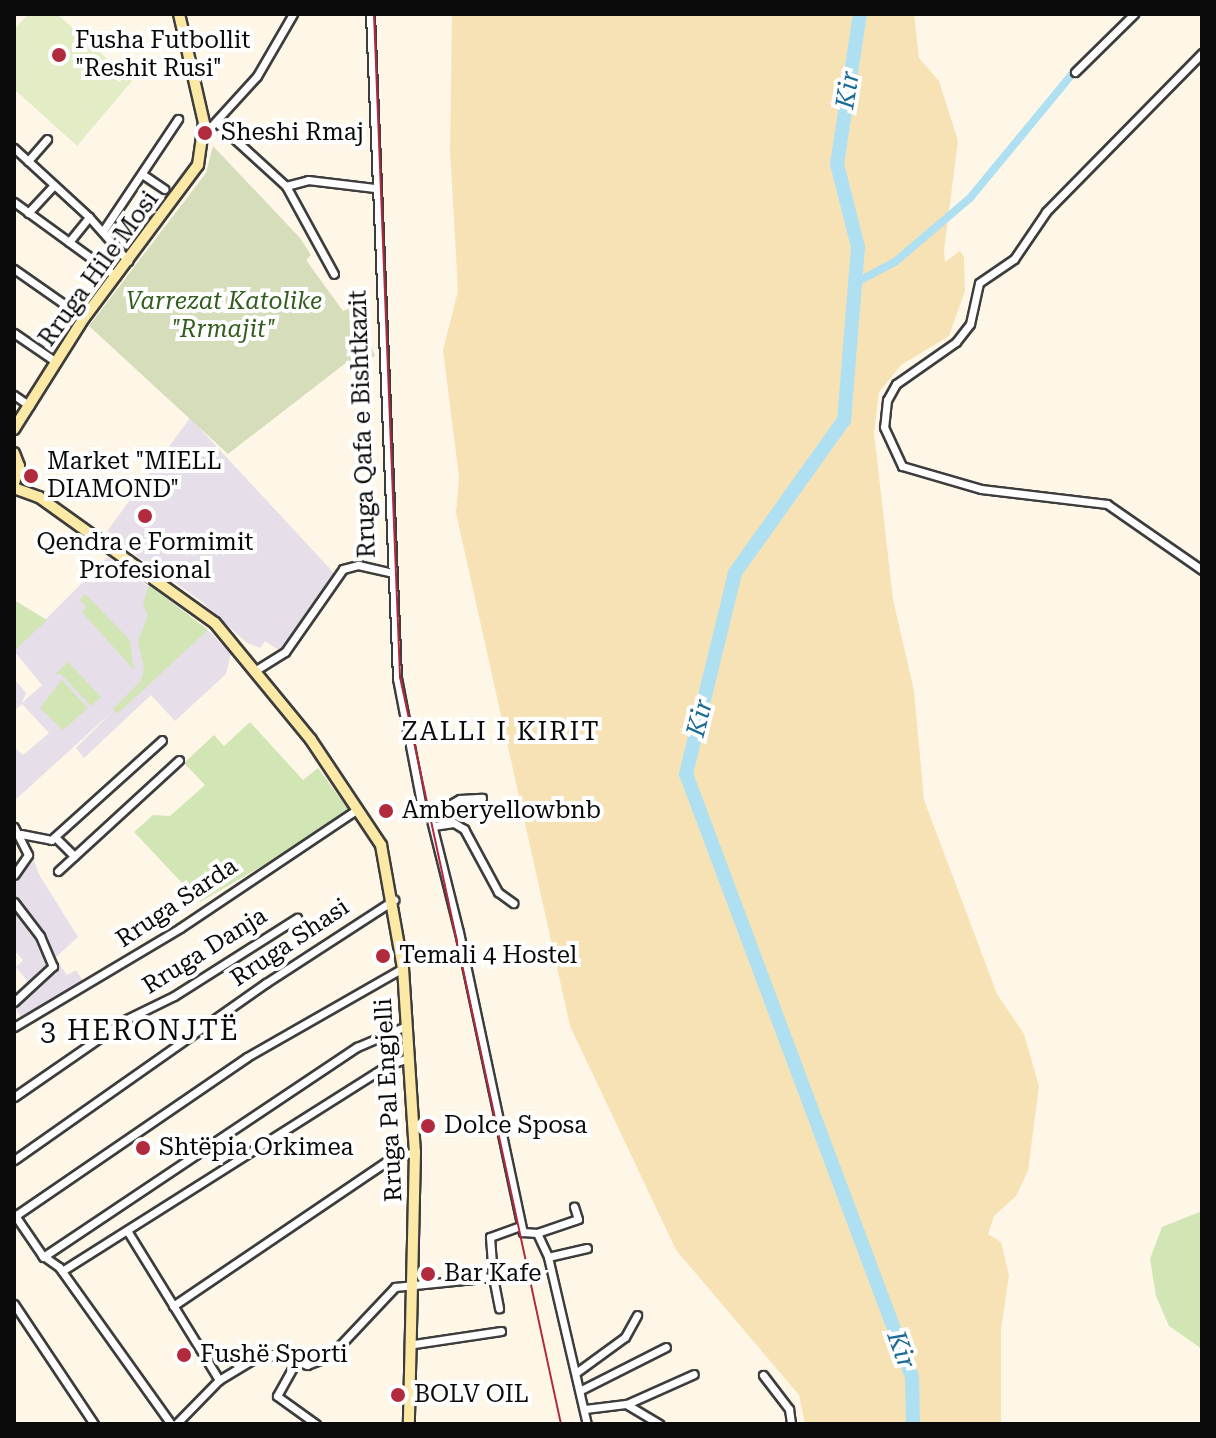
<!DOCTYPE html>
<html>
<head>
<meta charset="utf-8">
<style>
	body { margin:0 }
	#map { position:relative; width:1216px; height:1438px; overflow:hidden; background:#fef7e7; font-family:"Roboto Serif",serif }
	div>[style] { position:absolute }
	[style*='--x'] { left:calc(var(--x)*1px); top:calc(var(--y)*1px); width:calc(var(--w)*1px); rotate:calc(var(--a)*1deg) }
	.industrial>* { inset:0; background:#e6dee9 }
	.green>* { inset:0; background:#d2e5b4 }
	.sand>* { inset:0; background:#f7e2b6 }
	.cemetery>* { inset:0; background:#d5ddbb }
	.pitch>* { inset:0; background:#e3edc5 }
	.canal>* { height:8px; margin:-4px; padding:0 4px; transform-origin:4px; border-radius:4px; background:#afe0f2 }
	.river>* { height:14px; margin:-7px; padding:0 7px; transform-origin:7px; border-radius:7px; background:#afe0f2 }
	.roads { filter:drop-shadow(2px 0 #3d3d3d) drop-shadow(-2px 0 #3d3d3d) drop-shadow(0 2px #3d3d3d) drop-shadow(0 -2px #3d3d3d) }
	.street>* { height:7px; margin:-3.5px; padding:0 3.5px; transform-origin:3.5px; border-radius:3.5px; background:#fff }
	.secondary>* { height:10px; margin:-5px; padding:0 5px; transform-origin:5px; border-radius:5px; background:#fbe9a5 }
	.rail>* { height:2px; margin:-1px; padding:0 1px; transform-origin:1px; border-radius:1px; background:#b22a3e }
	.dots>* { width:22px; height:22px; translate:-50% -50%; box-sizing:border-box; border:4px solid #fff; border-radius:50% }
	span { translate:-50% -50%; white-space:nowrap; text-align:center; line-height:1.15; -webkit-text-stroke:8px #fff; paint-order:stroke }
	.poi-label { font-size:24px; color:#0a0a0a }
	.left { translate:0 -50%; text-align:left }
	.street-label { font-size:24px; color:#0a0a0a }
	.park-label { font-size:24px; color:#325d1e; font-style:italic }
	.water-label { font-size:26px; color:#1b6b94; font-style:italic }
	.neighbourhood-label { font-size:26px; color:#0a0a0a; letter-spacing:2px }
	.quarter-label { font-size:28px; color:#0a0a0a; letter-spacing:2px }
	.frame { position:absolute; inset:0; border:16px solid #0a0a0a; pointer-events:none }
</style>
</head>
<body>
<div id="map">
	<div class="industrial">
		<div style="clip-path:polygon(190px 418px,334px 573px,280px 651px,265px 641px,260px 648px,247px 643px,200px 600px,105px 534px)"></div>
		<div style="clip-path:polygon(108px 557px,208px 630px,231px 654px,226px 674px,175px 721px,151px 695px,84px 758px,76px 748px,113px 711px,14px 801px,14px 747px,23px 755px,49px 733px,22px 704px,14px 711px,14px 679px,26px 693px,22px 703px,42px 685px,14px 651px)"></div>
		<div style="clip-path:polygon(27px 843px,40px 876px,78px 937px,55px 958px,67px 975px,76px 970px,85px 984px,23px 1020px,14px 1006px,14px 997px,27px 981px,16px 967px,23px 960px,14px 950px,14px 869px)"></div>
	</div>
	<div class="green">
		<div style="clip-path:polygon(149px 585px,208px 630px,117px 714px,113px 709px,141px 681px,144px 668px,138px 641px,148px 615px,143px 605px)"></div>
		<div style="clip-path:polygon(85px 594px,130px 640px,134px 670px,82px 612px,87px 608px,80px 600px)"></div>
		<div style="clip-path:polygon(14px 600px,47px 620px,14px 651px)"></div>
		<div style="clip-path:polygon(68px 662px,101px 697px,91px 706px,61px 674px,55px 674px)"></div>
		<div style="clip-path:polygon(62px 680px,88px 708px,63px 730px,40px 708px)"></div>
		<div style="clip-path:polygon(250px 722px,303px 780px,318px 768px,348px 809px,302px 843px,200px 902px,134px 832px,153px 815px,170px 816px,205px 785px,184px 763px,214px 735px,224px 746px)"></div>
		<div style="clip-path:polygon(1202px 1211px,1202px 1349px,1169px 1326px,1156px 1296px,1150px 1259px,1162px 1227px)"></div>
	</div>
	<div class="sand">
		<div style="clip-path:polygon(452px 14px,914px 14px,919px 58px,939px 81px,958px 141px,944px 250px,945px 262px,960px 251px,964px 257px,965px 291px,949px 336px,901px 365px,879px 392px,874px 433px,893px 599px,914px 691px,924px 800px,997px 994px,1024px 1034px,1039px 1086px,1028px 1171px,1016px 1196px,994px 1216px,988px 1234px,1001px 1242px,1009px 1275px,1001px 1330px,1001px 1424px,805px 1424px,799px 1395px,676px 1250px,570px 1026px,456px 513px,459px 477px,443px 350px,458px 291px,450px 150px)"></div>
	</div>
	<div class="cemetery">
		<div style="clip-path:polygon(213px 146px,300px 238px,311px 255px,306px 260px,343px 311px,354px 306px,375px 356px,350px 368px,347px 362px,228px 454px,89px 326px,206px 173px)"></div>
	</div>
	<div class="pitch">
		<div style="clip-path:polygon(28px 14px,57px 14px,132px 81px,77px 146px,14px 89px,14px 30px)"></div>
	</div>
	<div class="canal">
		<div style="--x:855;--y:283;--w:45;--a:-27.7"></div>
		<div style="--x:895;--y:262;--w:99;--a:-40.5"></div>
		<div style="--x:970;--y:198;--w:170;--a:-50.5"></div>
	</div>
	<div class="river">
		<div style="--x:860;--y:14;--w:152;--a:98.7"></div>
		<div style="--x:837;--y:164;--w:86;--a:75.8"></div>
		<div style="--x:858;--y:247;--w:174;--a:94.6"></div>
		<div style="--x:844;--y:420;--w:188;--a:125.5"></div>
		<div style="--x:735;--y:573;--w:207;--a:103.7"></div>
		<div style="--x:686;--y:774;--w:644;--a:69.45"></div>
		<div style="--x:912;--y:1377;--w:47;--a:88.8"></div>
	</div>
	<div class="roads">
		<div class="street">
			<div style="--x:370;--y:14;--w:665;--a:87.67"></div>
			<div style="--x:397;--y:678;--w:132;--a:79.1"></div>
			<div style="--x:422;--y:808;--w:11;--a:45"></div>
			<div style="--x:430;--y:816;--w:120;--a:76"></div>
			<div style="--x:459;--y:932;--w:307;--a:78"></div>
			<div style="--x:523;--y:1232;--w:14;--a:4"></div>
			<div style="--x:537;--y:1233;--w:26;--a:65"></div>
			<div style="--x:548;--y:1257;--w:171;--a:76.9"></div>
			<div style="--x:1202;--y:53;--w:223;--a:134.5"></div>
			<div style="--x:1046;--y:212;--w:57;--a:124.2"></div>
			<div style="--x:1014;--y:259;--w:42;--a:145.6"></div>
			<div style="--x:979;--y:283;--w:42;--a:102.4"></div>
			<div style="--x:970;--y:324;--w:23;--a:128"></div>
			<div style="--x:956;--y:342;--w:73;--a:145"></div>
			<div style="--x:896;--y:384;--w:18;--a:119"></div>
			<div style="--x:887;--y:400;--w:27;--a:96"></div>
			<div style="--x:884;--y:427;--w:43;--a:65.2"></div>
			<div style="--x:902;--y:466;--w:82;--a:16.2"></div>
			<div style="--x:981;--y:489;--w:127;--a:6.8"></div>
			<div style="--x:1107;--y:504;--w:116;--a:34.8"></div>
			<div style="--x:1075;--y:72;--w:83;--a:-44.5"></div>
			<div style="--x:218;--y:124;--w:92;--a:42.4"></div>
			<div style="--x:286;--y:186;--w:23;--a:-15"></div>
			<div style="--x:308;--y:180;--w:67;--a:6.8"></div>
			<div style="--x:205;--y:133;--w:77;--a:-47.6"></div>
			<div style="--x:257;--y:76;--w:72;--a:-59.9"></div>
			<div style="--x:14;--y:148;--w:102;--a:42.6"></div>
			<div style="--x:89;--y:217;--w:59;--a:48.4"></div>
			<div style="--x:28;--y:161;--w:29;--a:-49"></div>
			<div style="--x:142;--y:174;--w:27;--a:34"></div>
			<div style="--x:286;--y:186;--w:100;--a:61.4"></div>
			<div style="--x:14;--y:202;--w:126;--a:36"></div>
			<div style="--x:28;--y:213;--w:38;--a:-47"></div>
			<div style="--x:103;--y:231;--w:135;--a:-56.2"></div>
			<div style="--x:69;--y:242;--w:32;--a:-51"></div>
			<div style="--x:14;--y:269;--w:85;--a:35"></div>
			<div style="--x:14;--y:333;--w:51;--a:34.6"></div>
			<div style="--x:14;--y:395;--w:19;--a:35"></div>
			<div style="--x:256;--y:670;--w:34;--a:-32"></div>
			<div style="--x:285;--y:652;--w:101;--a:-55.1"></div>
			<div style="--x:343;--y:569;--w:16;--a:-15"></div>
			<div style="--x:358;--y:565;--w:32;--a:13"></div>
			<div style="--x:430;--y:816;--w:34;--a:-30"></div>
			<div style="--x:460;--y:799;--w:22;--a:-3"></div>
			<div style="--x:433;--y:826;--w:21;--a:-8"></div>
			<div style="--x:454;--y:823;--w:12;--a:31"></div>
			<div style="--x:464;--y:829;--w:72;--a:61.6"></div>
			<div style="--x:498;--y:892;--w:19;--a:36"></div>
			<div style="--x:14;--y:827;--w:31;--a:63"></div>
			<div style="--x:28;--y:855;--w:24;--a:125"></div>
			<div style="--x:21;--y:834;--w:31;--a:11"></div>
			<div style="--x:51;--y:840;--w:149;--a:-42"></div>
			<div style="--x:55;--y:837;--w:27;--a:45"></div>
			<div style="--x:58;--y:871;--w:164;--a:-42.5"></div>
			<div style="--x:14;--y:902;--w:43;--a:52.6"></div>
			<div style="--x:40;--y:936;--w:33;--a:67"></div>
			<div style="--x:53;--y:966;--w:53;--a:137.3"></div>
			<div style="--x:14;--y:1027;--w:193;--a:-30.8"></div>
			<div style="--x:180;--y:928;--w:214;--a:-33.8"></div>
			<div style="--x:14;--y:1097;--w:137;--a:-34.6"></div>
			<div style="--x:127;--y:1019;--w:52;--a:-26.1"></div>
			<div style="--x:174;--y:996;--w:146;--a:-32.4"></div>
			<div style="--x:14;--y:1160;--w:308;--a:-35.1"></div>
			<div style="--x:266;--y:983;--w:153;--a:-33"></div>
			<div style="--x:14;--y:1214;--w:50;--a:55.7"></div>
			<div style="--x:42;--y:1255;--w:21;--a:35"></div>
			<div style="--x:59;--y:1267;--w:193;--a:54.5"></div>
			<div style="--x:15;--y:1216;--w:281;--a:-34.4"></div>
			<div style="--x:247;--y:1057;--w:180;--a:-29.7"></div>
			<div style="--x:128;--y:1232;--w:174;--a:58.4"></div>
			<div style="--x:537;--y:1233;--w:43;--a:-18.9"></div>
			<div style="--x:578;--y:1219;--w:13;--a:-108"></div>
			<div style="--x:43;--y:1257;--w:378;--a:-33.8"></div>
			<div style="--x:357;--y:1047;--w:53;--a:-23.2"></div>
			<div style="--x:548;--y:1257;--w:40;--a:-13"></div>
			<div style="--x:62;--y:1271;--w:383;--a:-32.3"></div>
			<div style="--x:386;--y:1066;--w:23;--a:-20"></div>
			<div style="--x:493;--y:1277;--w:40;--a:-94.3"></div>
			<div style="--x:490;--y:1237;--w:33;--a:-20"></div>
			<div style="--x:14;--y:1304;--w:144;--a:56.3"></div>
			<div style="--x:173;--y:1306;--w:264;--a:-34.1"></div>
			<div style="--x:392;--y:1158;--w:24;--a:-15"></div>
			<div style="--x:414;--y:1344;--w:88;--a:-8.5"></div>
			<div style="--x:297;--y:1360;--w:41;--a:119.1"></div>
			<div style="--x:277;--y:1396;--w:48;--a:35.7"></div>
			<div style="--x:577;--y:1372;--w:59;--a:-36.1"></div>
			<div style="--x:625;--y:1337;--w:25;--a:-61"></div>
			<div style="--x:763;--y:1375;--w:43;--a:52.6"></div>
			<div style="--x:789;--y:1409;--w:15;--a:82"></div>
			<div style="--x:581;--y:1390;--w:95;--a:-26.8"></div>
			<div style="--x:627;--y:1404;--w:73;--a:-24.1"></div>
			<div style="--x:585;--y:1409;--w:41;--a:-7"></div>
			<div style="--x:626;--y:1404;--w:39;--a:31"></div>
			<div style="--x:176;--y:1424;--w:62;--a:-45.7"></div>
			<div style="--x:219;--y:1380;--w:44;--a:-31.2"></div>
			<div style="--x:257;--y:1357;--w:25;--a:-5"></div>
			<div style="--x:282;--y:1355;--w:27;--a:22"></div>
			<div style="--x:307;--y:1365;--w:25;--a:-21"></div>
			<div style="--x:330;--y:1356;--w:95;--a:-46.7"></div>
			<div style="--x:395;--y:1287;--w:99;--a:-5.8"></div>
			<div style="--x:493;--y:1277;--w:32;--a:79"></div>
		</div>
		<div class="secondary">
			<div style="--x:14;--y:429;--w:131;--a:-57.8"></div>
			<div style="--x:84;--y:318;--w:191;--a:-53.3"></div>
			<div style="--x:198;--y:165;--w:42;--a:-81.9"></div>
			<div style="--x:204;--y:123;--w:112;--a:-102.9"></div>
			<div style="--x:14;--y:453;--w:14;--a:69"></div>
			<div style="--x:19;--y:466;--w:18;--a:106"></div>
			<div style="--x:14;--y:488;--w:27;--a:20"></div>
			<div style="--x:39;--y:497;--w:216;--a:35.6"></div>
			<div style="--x:215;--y:623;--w:151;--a:50.6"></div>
			<div style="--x:311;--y:740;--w:126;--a:56.3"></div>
			<div style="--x:381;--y:845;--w:125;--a:79.9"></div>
			<div style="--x:403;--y:968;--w:184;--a:86.3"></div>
			<div style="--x:415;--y:1152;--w:272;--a:91.3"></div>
		</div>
	</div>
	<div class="rail">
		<div style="--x:374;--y:14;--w:664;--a:87.75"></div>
		<div style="--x:400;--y:677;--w:764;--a:77.84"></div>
	</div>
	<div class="dots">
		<div style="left:59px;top:55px;background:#b22a3e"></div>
		<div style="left:205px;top:133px;background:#b22a3e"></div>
		<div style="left:31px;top:476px;background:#b22a3e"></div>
		<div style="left:145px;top:516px;background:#b22a3e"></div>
		<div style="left:386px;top:811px;background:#b22a3e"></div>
		<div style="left:383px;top:956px;background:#b22a3e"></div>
		<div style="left:428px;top:1126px;background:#b22a3e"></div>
		<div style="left:143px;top:1148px;background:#b22a3e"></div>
		<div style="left:428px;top:1274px;background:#b22a3e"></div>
		<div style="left:184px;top:1355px;background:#b22a3e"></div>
		<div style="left:398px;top:1395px;background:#b22a3e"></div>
	</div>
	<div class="poi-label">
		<span class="left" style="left:75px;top:55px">Fusha Futbollit<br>"Reshit Rusi"</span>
		<span class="left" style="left:221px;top:133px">Sheshi Rmaj</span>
		<span class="left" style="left:47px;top:476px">Market "MIELL<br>DIAMOND"</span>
		<span style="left:145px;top:557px">Qendra e Formimit<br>Profesional</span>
		<span class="left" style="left:402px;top:811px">Amberyellowbnb</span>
		<span class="left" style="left:399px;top:956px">Temali 4 Hostel</span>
		<span class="left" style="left:444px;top:1126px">Dolce Sposa</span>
		<span class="left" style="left:159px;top:1148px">Shtëpia Orkimea</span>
		<span class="left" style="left:444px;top:1274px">Bar Kafe</span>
		<span class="left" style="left:200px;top:1355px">Fushë Sporti</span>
		<span class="left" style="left:414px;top:1395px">BOLV OIL</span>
	</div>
	<div class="street-label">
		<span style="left:99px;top:269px;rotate:-54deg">Rruga Hile Mosi</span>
		<span style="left:363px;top:424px;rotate:-92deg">Rruga Qafa e Bishtkazit</span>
		<span style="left:177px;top:903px;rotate:-34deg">Rruga Sarda</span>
		<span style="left:290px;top:943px;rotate:-34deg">Rruga Shasi</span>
		<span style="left:205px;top:951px;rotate:-32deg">Rruga Danja</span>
		<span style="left:389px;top:1100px;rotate:-93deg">Rruga Pal Engjelli</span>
	</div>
	<div class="park-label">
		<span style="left:224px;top:316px">Varrezat Katolike<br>"Rrmajit"</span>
	</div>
	<div class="water-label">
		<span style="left:848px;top:90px;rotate:-81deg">Kir</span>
		<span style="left:700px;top:718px;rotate:-76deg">Kir</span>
		<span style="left:901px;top:1350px;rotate:70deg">Kir</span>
	</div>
	<div class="neighbourhood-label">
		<span style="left:501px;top:732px">ZALLI I KIRIT</span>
	</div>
	<div class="quarter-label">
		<span style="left:140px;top:1031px">3 HERONJTË</span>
	</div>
	<div class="frame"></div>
</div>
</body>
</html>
